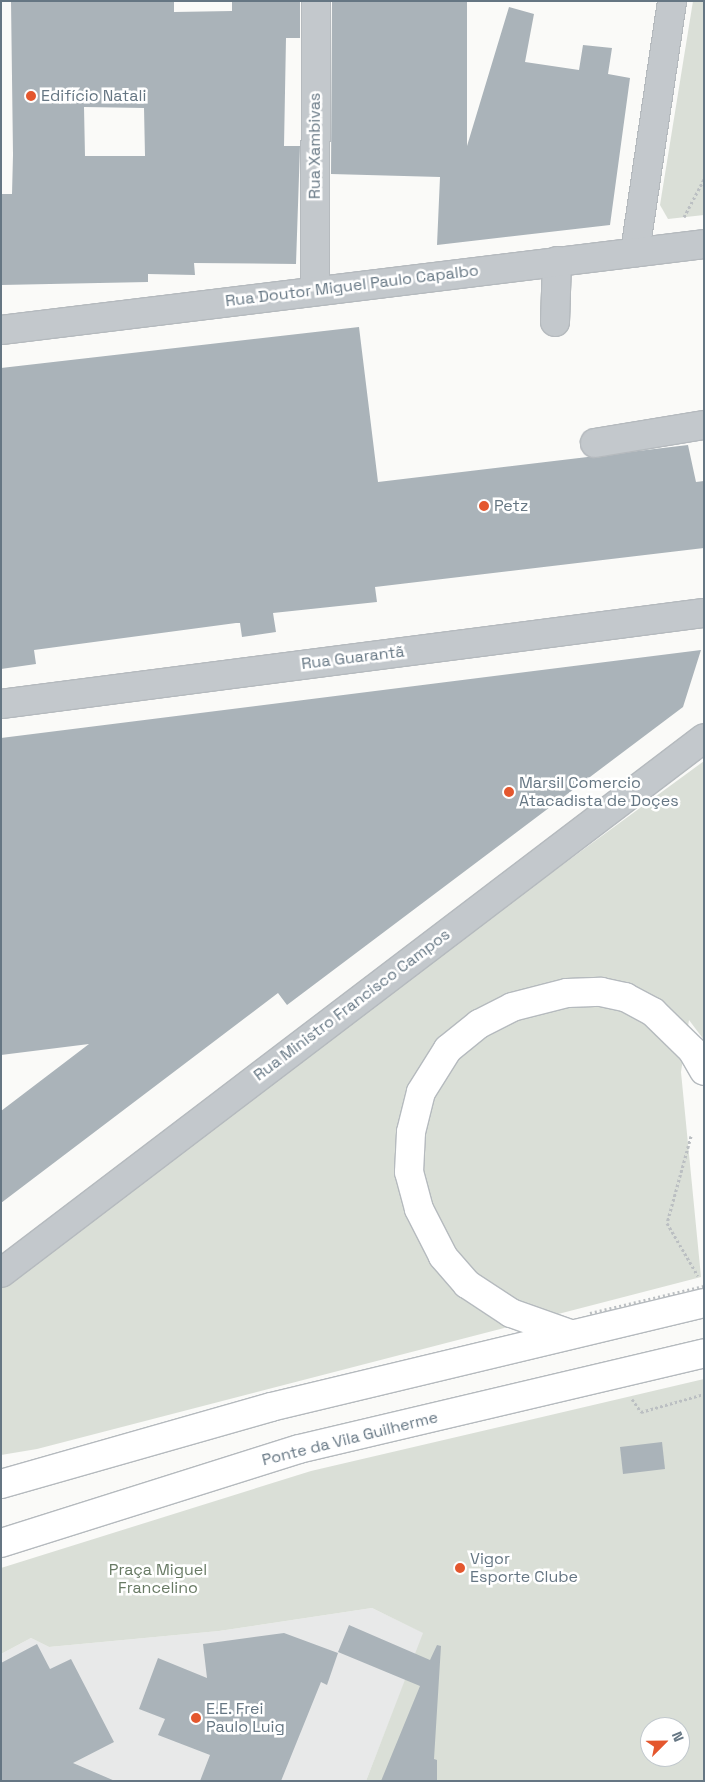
<!DOCTYPE html>
<html>
<head>
<meta charset="utf-8">
<style>
	body { margin:0 }
	#map { position:relative; width:705px; height:1782px; overflow:hidden; background:#fafaf8; font-family:"Space Grotesk",sans-serif }
	div>[style] { position:absolute }
	[style*='--x'] { left:calc(var(--x)*1px); top:calc(var(--y)*1px); width:calc(var(--w)*1px); rotate:calc(var(--a)*1deg) }
	.built>* { inset:0; background:#e8e9e9 }
	.green>* { inset:0; background:#dadfd7 }
	.building>* { inset:0; background:#aab3b9 }
	.path>* { height:3px; margin-top:-1.5px; transform-origin:0; background:repeating-linear-gradient(90deg,#bbbfc2 0 2.5px,transparent 0 5px) }
	.roads { filter:drop-shadow(1px 0 #b5babe) drop-shadow(-1px 0 #b5babe) drop-shadow(0 1px #b5babe) drop-shadow(0 -1px #b5babe) }
	.minor>* { height:28px; margin:-14px; padding:0 14px; transform-origin:14px; border-radius:14px; background:#c3c8cc }
	.major>* { height:28px; margin:-14px; padding:0 14px; transform-origin:14px; border-radius:14px; background:#fff }
	.highway>* { height:28px; margin:-14px; padding:0 14px; transform-origin:14px; border-radius:14px; background:#fff }
	.path-bridge>* { height:3px; margin-top:-1.5px; transform-origin:0; background:repeating-linear-gradient(90deg,#bbbfc2 0 2.5px,transparent 0 5px) }
	.dots>* { width:14px; height:14px; translate:-50% -50%; box-sizing:border-box; border:2px solid #fff; border-radius:50% }
	span { translate:-50% -50%; white-space:nowrap; text-align:center; line-height:1.15; -webkit-text-stroke:5px #fff; paint-order:stroke }
	.poi-label { font-size:16px; color:#657683 }
	.left { translate:0 -50%; text-align:left }
	.street-label { font-size:16px; color:#657683 }
	.park-label { font-size:16px; color:#687a64 }
	.frame { position:absolute; inset:0; border:2px solid #657683; pointer-events:none }
	.north { position:absolute; left:640px; top:1717px; width:50px; height:50px; box-sizing:border-box; background:#fff; border:1px solid #c1c8cd; border-radius:50%; rotate:67deg; font-size:14px; font-weight:700; line-height:20px; text-align:center; color:#657683 }
	.north::after { content:''; display:block; margin:auto; width:18px; height:22px; background:#e4572e; clip-path:polygon(50% 0,100% 100%,50% 72%,0 100%) }
</style>
</head>
<body>
<div id="map">
	<div class="built">
		<div style="clip-path:polygon(372px 1608px,424px 1633px,366px 1781px,1px 1781px,1px 1654px,31px 1638px,49px 1647px,219px 1631px)"></div>
	</div>
	<div class="green">
		<div style="clip-path:polygon(693px 1px,704px 1px,704px 215px,668px 219px,660px 205px)"></div>
		<div style="clip-path:polygon(704px 761px,704px 1040px,689px 1020px,681px 1072px,701px 1277px,37px 1449px,1px 1455px,1px 1277px)"></div>
		<div style="clip-path:polygon(evenodd,704px 1379px,704px 1781px,366px 1781px,423px 1633px,372px 1608px,219px 1631px,49px 1647px,31px 1638px,1px 1654px,1px 1568px,311px 1471px,704px 1379px,650px 1727px,680px 1727px,680px 1757px,650px 1757px,650px 1727px)"></div>
	</div>
	<div class="building">
		<div style="clip-path:polygon(evenodd,11px 1px,174px 1px,174px 12px,232px 11px,232px 1px,300px 1px,300px 38px,286px 38px,284px 146px,300px 146px,296px 264px,194px 263px,195px 275px,148px 274px,148px 282px,1px 285px,1px 194px,12px 194px,13px 155px,11px 1px,84px 107px,144px 108px,145px 156px,85px 156px,84px 107px)"></div>
		<div style="clip-path:polygon(332px 1px,467px 1px,467px 146px,509px 7px,534px 14px,525px 62px,579px 70px,583px 45px,612px 48px,608px 74px,630px 78px,610px 225px,437px 245px,440px 177px,331px 174px)"></div>
		<div style="clip-path:polygon(359px 327px,378px 482px,688px 445px,696px 482px,704px 481px,704px 548px,375px 587px,377px 602px,273px 613px,276px 632px,242px 637px,240px 623px,236px 623px,34px 650px,36px 664px,1px 669px,1px 368px)"></div>
		<div style="clip-path:polygon(701px 650px,683px 707px,287px 1005px,278px 993px,1px 1203px,1px 1111px,89px 1044px,1px 1055px,1px 738px)"></div>
		<div style="clip-path:polygon(662px 1442px,665px 1469px,623px 1474px,620px 1447px)"></div>
		<div style="clip-path:polygon(349px 1625px,430px 1660px,437px 1645px,441px 1646px,434px 1759px,437px 1760px,437px 1781px,381px 1781px,420px 1686px,338px 1652px)"></div>
		<div style="clip-path:polygon(284px 1633px,338px 1653px,327px 1685px,321px 1682px,281px 1781px,200px 1781px,210px 1755px,158px 1735px,165px 1719px,139px 1709px,158px 1658px,207px 1678px,203px 1644px)"></div>
		<div style="clip-path:polygon(37px 1644px,50px 1669px,71px 1659px,114px 1742px,73px 1763px,115px 1781px,1px 1781px,1px 1663px)"></div>
	</div>
	<div class="path">
		<div style="--x:684;--y:217;--w:43;--a:-62.2"></div>
		<div style="--x:691;--y:1136;--w:90;--a:105.4"></div>
		<div style="--x:667;--y:1223;--w:61;--a:59.7"></div>
		<div style="--x:632;--y:1399;--w:16;--a:55"></div>
		<div style="--x:641;--y:1412;--w:66;--a:-15.9"></div>
	</div>
	<div class="roads">
		<div class="minor">
			<div style="--x:635;--y:252;--w:254;--a:-81.6"></div>
			<div style="--x:315;--y:290;--w:289;--a:-89.8"></div>
			<div style="--x:555;--y:322;--w:61;--a:-88.1"></div>
			<div style="--x:1;--y:330;--w:708;--a:-6.97"></div>
			<div style="--x:595;--y:443;--w:110;--a:-9.4"></div>
			<div style="--x:1;--y:704;--w:709;--a:-7.38"></div>
			<div style="--x:1;--y:1273;--w:883;--a:-37.27"></div>
		</div>
		<div class="major">
			<div style="--x:1;--y:1484;--w:281;--a:-15.9"></div>
			<div style="--x:271;--y:1407;--w:445;--a:-13.5"></div>
			<div style="--x:1;--y:1543;--w:312;--a:-17.5"></div>
			<div style="--x:299;--y:1449;--w:416;--a:-13.3"></div>
		</div>
		<div class="highway">
			<div style="--x:570;--y:1334;--w:63;--a:-160.4"></div>
			<div style="--x:511;--y:1313;--w:53;--a:-146.6"></div>
			<div style="--x:467;--y:1284;--w:37;--a:-131"></div>
			<div style="--x:443;--y:1256;--w:53;--a:-117.1"></div>
			<div style="--x:419;--y:1209;--w:38;--a:-105"></div>
			<div style="--x:409;--y:1172;--w:40;--a:-87.1"></div>
			<div style="--x:411;--y:1132;--w:41;--a:-76"></div>
			<div style="--x:421;--y:1092;--w:51;--a:-57.9"></div>
			<div style="--x:448;--y:1049;--w:40;--a:-39"></div>
			<div style="--x:479;--y:1024;--w:37;--a:-27"></div>
			<div style="--x:512;--y:1007;--w:57;--a:-14.3"></div>
			<div style="--x:567;--y:993;--w:34;--a:-2"></div>
			<div style="--x:601;--y:992;--w:25;--a:12"></div>
			<div style="--x:625;--y:997;--w:32;--a:28"></div>
			<div style="--x:653;--y:1012;--w:54;--a:44.3"></div>
			<div style="--x:692;--y:1050;--w:24;--a:60"></div>
		</div>
	</div>
	<div class="path-bridge">
		<div style="--x:590;--y:1313;--w:117;--a:-13.3"></div>
	</div>
	<div class="dots">
		<div style="left:31px;top:96px;background:#e4572e"></div>
		<div style="left:484px;top:506px;background:#e4572e"></div>
		<div style="left:509px;top:792px;background:#e4572e"></div>
		<div style="left:460px;top:1568px;background:#e4572e"></div>
		<div style="left:196px;top:1718px;background:#e4572e"></div>
	</div>
	<div class="poi-label">
		<span class="left" style="left:41px;top:96px">Edifício Natali</span>
		<span class="left" style="left:494px;top:506px">Petz</span>
		<span class="left" style="left:519px;top:792px">Marsil Comercio<br>Atacadista de Doçes</span>
		<span class="left" style="left:470px;top:1568px">Vigor<br>Esporte Clube</span>
		<span class="left" style="left:206px;top:1718px">E.E. Frei<br>Paulo Luig</span>
	</div>
	<div class="street-label">
		<span style="left:315px;top:146px;rotate:-90deg">Rua Xambivas</span>
		<span style="left:352px;top:286px;rotate:-7deg">Rua Doutor Miguel Paulo Capalbo</span>
		<span style="left:353px;top:658px;rotate:-7deg">Rua Guarantã</span>
		<span style="left:352px;top:1005px;rotate:-37deg">Rua Ministro Francisco Campos</span>
		<span style="left:350px;top:1439px;rotate:-14deg">Ponte da Vila Guilherme</span>
	</div>
	<div class="park-label">
		<span style="left:158px;top:1579px">Praça Miguel<br>Francelino</span>
	</div>
	<div class="frame"></div>
	<div class="north">N</div>
</div>
</body>
</html>
